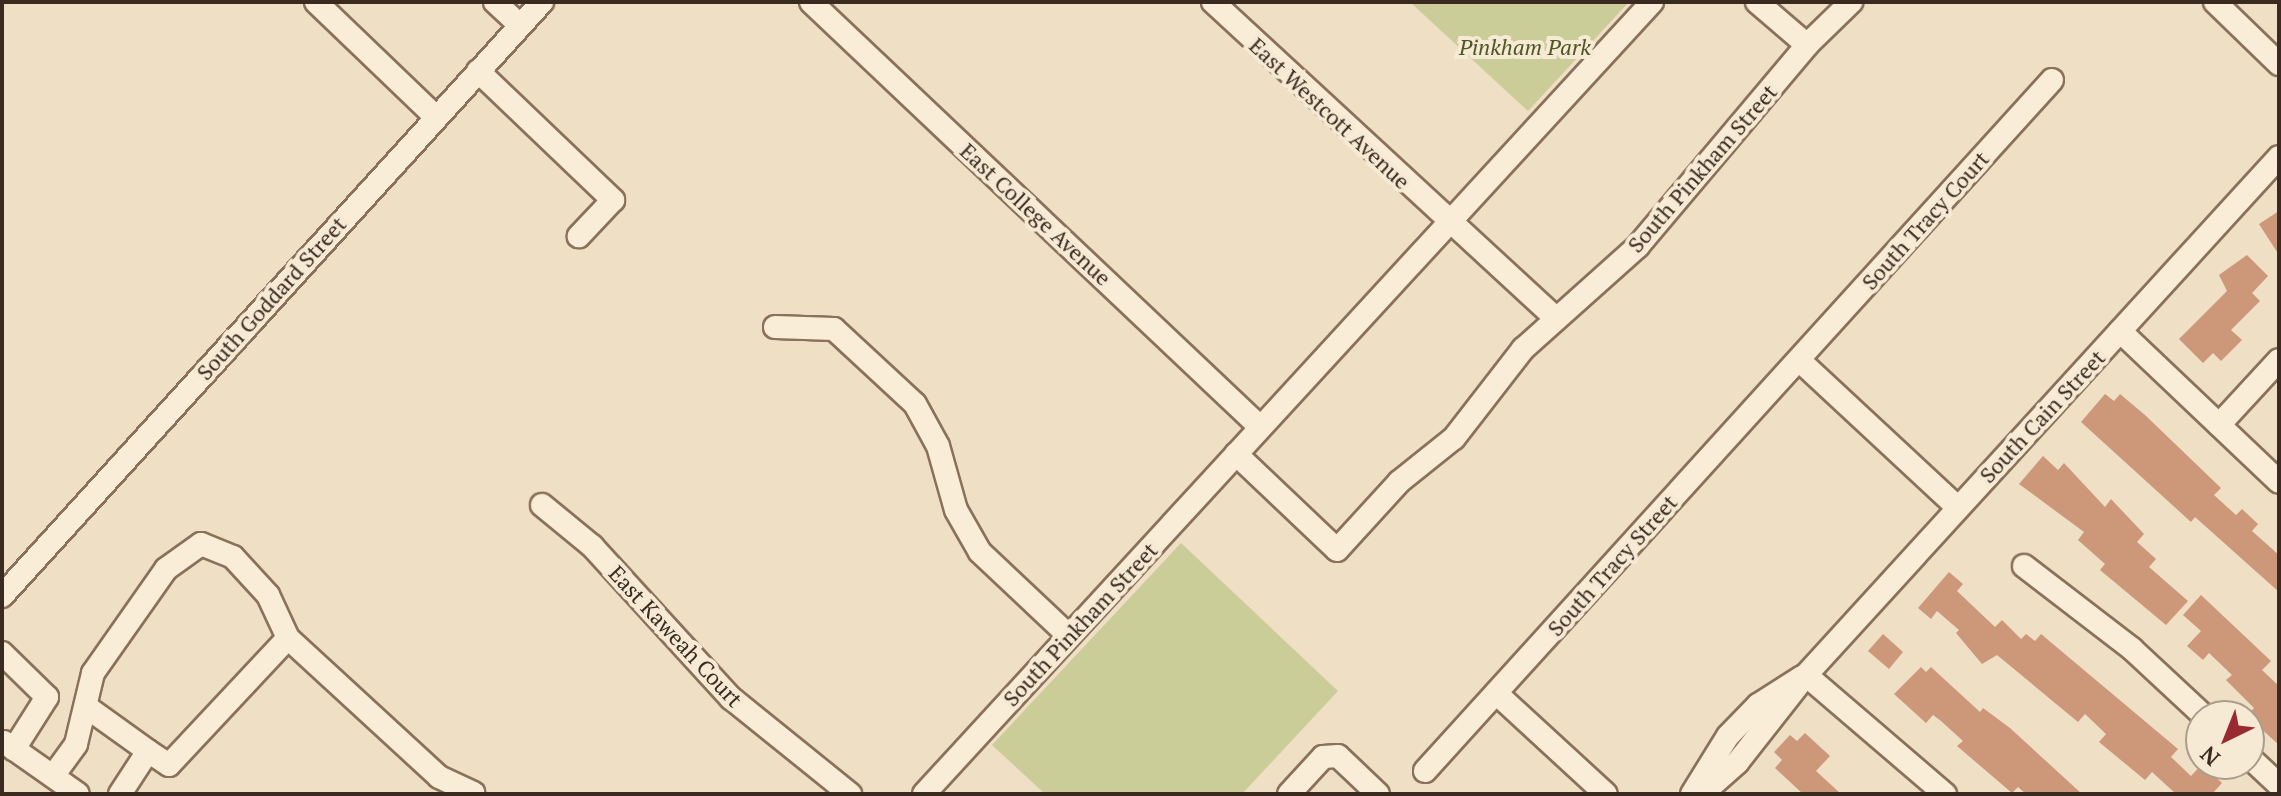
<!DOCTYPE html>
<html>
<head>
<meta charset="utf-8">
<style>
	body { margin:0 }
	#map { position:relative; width:2281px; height:796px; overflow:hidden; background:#efdfc5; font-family:"PT Serif",serif }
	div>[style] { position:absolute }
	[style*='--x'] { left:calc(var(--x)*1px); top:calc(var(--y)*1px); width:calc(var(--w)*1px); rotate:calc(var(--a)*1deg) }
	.green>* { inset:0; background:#cacd98 }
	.building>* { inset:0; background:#cd977a }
	.roads { filter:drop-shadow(2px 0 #8a715b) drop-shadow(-2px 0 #8a715b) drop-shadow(0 2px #8a715b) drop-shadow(0 -2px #8a715b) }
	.minor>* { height:22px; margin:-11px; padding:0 11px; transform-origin:11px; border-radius:11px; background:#f9edd8 }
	span { translate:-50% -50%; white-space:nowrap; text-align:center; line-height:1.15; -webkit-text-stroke:8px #f6ead4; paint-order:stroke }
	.park-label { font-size:22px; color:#4d5625; font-style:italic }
	.street-label { font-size:22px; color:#3a2a1f }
	.frame { position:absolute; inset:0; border:4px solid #3a2a1f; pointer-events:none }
	.north { position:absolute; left:2185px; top:700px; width:80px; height:80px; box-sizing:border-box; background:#f6ead4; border:2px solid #ab9d8c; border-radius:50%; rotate:223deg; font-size:22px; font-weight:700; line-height:32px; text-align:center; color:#3a2a1f }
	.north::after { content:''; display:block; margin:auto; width:28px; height:36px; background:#992a32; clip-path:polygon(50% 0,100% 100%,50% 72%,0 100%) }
</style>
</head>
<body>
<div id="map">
	<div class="green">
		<div style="clip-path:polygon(1410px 2px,1629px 2px,1528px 111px)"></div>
		<div style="clip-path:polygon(1181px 543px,1338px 691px,1242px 794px,1045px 794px,992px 745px)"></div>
	</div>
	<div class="building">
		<div style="clip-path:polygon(2279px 211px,2279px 255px,2259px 224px)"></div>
		<div style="clip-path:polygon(2247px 255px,2268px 276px,2252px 293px,2260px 301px,2231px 330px,2242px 340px,2221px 361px,2213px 353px,2203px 363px,2179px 339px,2227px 291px,2219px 275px)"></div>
		<div style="clip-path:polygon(2105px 394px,2114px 401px,2120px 394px,2145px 415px,2221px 488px,2214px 495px,2236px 515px,2242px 509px,2258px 524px,2252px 531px,2279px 555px,2279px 592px,2195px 517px,2191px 522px,2081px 422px)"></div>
		<div style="clip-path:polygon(2043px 456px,2058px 470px,2064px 463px,2105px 507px,2111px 499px,2144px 534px,2137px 542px,2156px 559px,2149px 567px,2188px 601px,2166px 625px,2100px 570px,2105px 564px,2078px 540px,2084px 532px,2019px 484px)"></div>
		<div style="clip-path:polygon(1949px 572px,1963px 584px,1957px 591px,1995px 627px,2002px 620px,2021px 639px,2026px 634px,2035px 641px,2041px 634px,2178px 749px,2171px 757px,2191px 776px,2202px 764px,2222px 783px,2212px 794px,2176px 794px,2152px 772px,2145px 780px,2099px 742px,2106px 734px,2085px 714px,2078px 722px,1997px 655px,1982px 664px,1956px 633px,1959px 630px,1937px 611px,1931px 619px,1918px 608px)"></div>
		<div style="clip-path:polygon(2201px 595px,2271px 661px,2262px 670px,2279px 686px,2279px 745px,2247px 716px,2254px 708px,2226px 680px,2232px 675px,2209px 653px,2203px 660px,2187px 646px,2201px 631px,2183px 615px)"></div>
		<div style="clip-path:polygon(1883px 634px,1903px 652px,1889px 669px,1868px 651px)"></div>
		<div style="clip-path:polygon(1921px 667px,1926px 672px,1931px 667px,1980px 712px,1983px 708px,2010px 728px,2082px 794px,2026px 794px,2018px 787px,2012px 793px,1957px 746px,1963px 741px,1941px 721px,1933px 715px,1926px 723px,1894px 694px)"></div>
		<div style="clip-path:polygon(1805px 733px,1830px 756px,1816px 771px,1841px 794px,1803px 794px,1775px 768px,1782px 760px,1774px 752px,1790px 735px,1797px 741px)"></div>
	</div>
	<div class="roads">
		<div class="minor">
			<div style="--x:316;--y:2;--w:165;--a:43.8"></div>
			<div style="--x:495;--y:2;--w:33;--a:43"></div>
			<div style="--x:811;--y:2;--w:618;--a:43.43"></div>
			<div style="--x:1213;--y:2;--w:467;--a:42.7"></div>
			<div style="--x:1757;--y:2;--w:66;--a:40.7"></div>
			<div style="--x:2215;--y:2;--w:89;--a:44.1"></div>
			<div style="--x:478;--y:71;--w:187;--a:43.7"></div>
			<div style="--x:613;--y:200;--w:50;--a:133.4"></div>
			<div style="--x:775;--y:327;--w:59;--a:1.9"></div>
			<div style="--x:834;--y:329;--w:110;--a:42.8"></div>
			<div style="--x:915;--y:404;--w:48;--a:61.3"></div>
			<div style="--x:938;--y:446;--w:66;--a:74.3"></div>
			<div style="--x:956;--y:510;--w:48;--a:60.3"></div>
			<div style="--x:980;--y:552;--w:122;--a:43.3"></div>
			<div style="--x:2120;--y:331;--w:219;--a:43.5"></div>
			<div style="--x:1799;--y:360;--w:217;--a:42.9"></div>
			<div style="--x:2219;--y:425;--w:88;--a:-47.3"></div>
			<div style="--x:1236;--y:454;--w:139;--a:43.5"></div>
			<div style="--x:1337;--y:550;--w:92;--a:-47.6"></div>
			<div style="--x:1399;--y:482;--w:70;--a:-38.7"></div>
			<div style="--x:1454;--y:438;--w:113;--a:-52.2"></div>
			<div style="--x:1523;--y:349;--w:154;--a:-41.8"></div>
			<div style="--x:1638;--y:246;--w:263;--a:-49.9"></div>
			<div style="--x:1807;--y:45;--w:62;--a:-44.3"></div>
			<div style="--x:542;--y:505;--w:65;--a:39.4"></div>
			<div style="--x:592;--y:546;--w:206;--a:47.6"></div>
			<div style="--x:731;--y:698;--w:153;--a:38.9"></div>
			<div style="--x:2024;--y:566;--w:136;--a:37.5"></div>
			<div style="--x:2132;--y:649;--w:98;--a:42.9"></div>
			<div style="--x:2;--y:596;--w:803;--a:-47.73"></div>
			<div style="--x:2;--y:653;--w:63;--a:44.4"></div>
			<div style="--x:47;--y:697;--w:62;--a:122.4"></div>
			<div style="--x:1806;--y:675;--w:183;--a:40.6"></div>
			<div style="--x:1496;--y:693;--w:149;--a:42.6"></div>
			<div style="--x:88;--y:708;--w:74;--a:35.6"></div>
			<div style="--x:4;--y:742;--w:90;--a:35.1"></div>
			<div style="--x:2249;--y:757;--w:41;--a:43"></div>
			<div style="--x:1425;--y:771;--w:933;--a:-47.78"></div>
			<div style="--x:53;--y:776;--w:39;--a:-54"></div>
			<div style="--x:76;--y:744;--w:73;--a:-76.5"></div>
			<div style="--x:93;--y:673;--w:127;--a:-54.9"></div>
			<div style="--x:166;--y:569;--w:43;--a:-35.5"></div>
			<div style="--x:201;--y:544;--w:35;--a:22"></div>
			<div style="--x:233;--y:557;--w:52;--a:47.4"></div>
			<div style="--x:268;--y:595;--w:47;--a:65.1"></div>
			<div style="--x:120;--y:794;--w:51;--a:-56.9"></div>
			<div style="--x:148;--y:751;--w:25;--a:34"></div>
			<div style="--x:169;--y:765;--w:174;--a:-46.9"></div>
			<div style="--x:288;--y:638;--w:205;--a:42.6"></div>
			<div style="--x:439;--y:777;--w:38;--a:25"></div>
			<div style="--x:924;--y:794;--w:1076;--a:-47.41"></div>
			<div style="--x:1289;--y:794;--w:50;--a:-47.4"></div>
			<div style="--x:1323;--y:757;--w:15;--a:-4"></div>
			<div style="--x:1338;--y:756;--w:55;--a:43.5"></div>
			<div style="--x:1692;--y:794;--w:68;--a:-58.2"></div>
			<div style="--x:1728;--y:736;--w:43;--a:-45.9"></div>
			<div style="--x:1758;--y:705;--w:52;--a:-32.5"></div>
			<div style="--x:1702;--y:794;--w:47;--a:-41.5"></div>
			<div style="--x:1737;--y:763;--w:112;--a:-51.9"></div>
			<div style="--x:1806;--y:675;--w:701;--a:-47.6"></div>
		</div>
	</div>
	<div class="park-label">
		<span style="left:1525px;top:47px">Pinkham Park</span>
	</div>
	<div class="street-label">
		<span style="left:1330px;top:113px;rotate:43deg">East Westcott Avenue</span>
		<span style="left:1702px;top:168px;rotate:-49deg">South Pinkham Street</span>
		<span style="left:1036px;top:214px;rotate:43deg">East College Avenue</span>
		<span style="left:1925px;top:220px;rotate:-48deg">South Tracy Court</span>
		<span style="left:271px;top:298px;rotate:-48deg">South Goddard Street</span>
		<span style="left:2042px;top:416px;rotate:-47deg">South Cain Street</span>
		<span style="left:1612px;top:565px;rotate:-48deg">South Tracy Street</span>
		<span style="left:1080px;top:624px;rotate:-47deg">South Pinkham Street</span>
		<span style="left:676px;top:636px;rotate:47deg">East Kaweah Court</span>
	</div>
	<div class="frame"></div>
	<div class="north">N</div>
</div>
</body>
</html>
